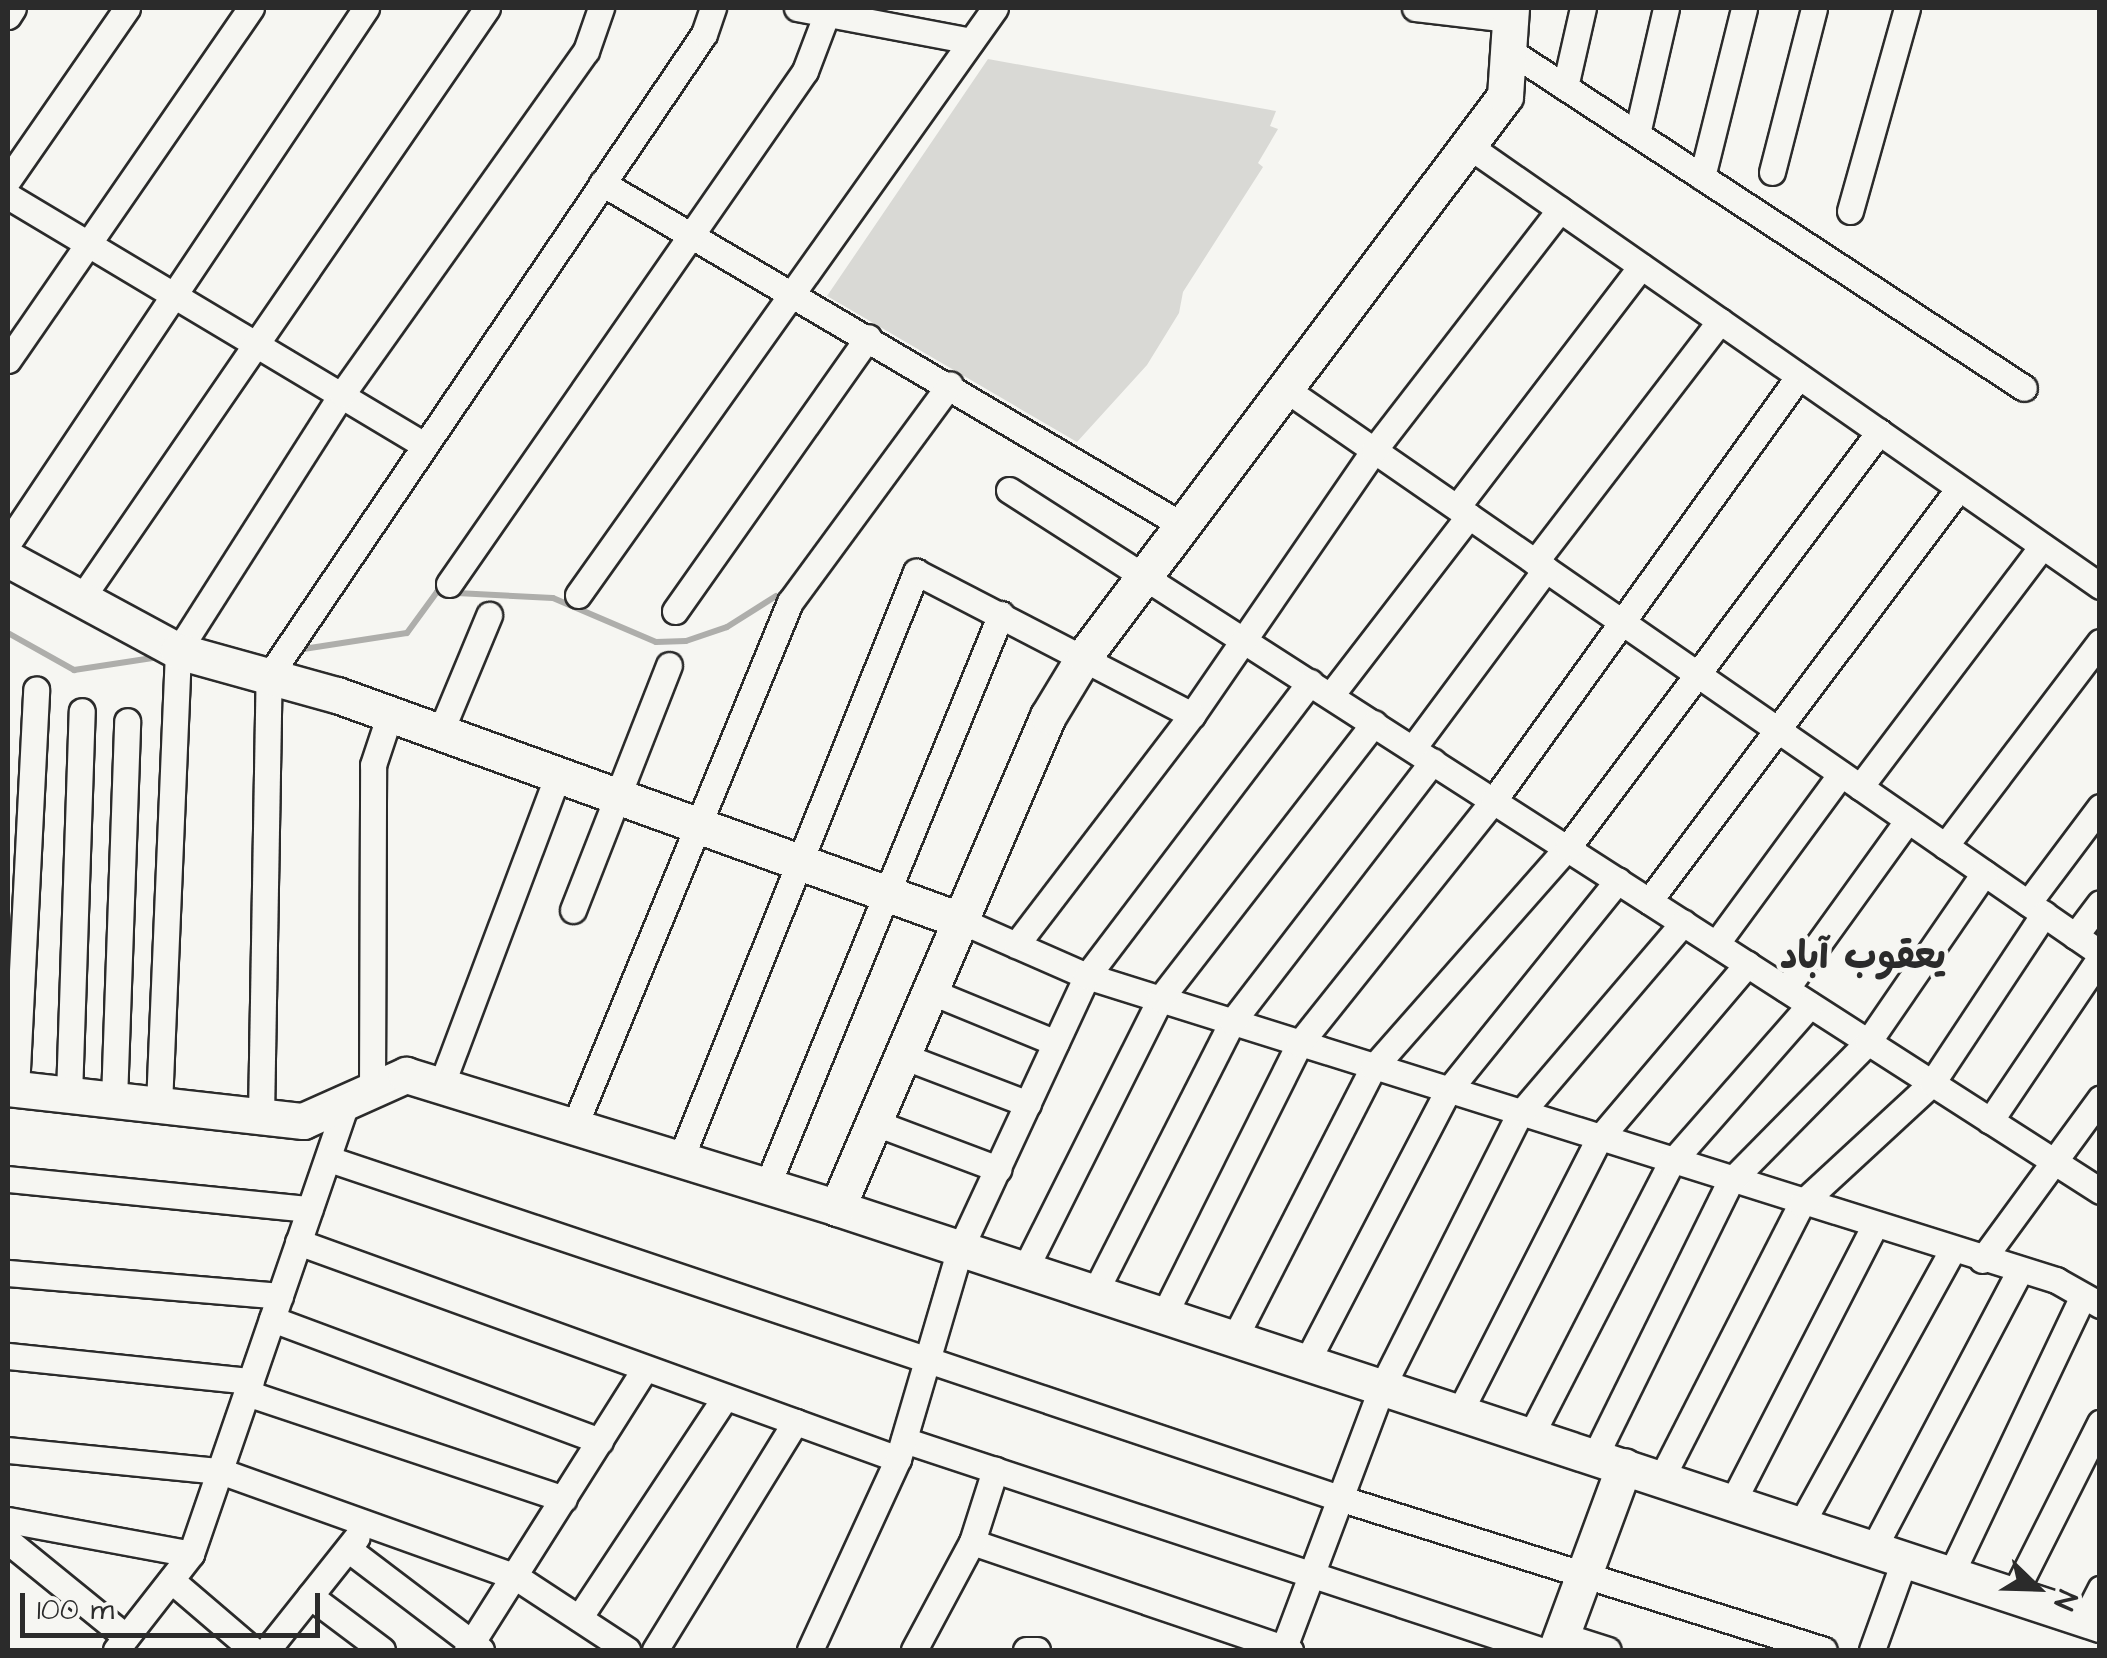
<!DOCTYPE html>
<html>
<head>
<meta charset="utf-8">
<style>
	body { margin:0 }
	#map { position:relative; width:2107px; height:1658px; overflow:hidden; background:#f6f6f2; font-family:"Architects Daughter","Playpen Sans Arabic",sans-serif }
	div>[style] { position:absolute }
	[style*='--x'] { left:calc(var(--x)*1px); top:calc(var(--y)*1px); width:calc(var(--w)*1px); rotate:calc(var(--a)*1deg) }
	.green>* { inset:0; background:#d9d9d5 }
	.stream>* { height:6px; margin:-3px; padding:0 3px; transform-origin:3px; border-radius:3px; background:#aeaeab }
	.roads { filter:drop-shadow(2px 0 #2b2b2b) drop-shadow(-2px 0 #2b2b2b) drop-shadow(0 2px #2b2b2b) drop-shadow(0 -2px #2b2b2b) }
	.street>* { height:25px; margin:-12.5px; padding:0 12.5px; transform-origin:12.5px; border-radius:12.5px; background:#f6f6f2 }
	.secondary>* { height:35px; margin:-17.5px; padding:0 17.5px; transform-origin:17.5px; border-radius:17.5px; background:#f6f6f2 }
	span { translate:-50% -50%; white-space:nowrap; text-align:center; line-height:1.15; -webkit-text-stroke:9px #f6f6f2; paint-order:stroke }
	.district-label { font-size:38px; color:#2b2b2b; font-weight:700 }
	.frame { position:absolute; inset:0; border:10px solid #2b2b2b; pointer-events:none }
	.north { position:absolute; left:1987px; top:1538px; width:100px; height:100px; -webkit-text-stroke:8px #f6f6f2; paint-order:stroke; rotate:113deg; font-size:28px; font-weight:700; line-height:40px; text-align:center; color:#2b2b2b }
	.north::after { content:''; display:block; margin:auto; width:35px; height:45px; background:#2b2b2b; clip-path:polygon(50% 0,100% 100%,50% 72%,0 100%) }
	.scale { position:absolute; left:20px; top:1593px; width:300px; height:45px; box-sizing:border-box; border:5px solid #2b2b2b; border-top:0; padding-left:12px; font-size:30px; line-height:35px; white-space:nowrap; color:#2b2b2b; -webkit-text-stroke:8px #f6f6f2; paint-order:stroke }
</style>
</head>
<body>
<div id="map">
	<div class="green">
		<div style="clip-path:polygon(988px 59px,1276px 111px,1270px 126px,1278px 129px,1258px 163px,1263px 167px,1183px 292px,1179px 313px,1147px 365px,1077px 442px,827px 296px)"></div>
	</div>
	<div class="stream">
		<div style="--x:8;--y:633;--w:76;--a:29.3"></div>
		<div style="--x:74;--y:670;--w:86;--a:-8.7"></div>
		<div style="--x:297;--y:650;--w:111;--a:-8.8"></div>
		<div style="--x:407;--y:633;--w:51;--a:-53.8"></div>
		<div style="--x:437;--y:592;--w:116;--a:3"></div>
		<div style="--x:553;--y:598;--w:112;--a:23.1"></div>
		<div style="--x:656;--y:642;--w:30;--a:-2"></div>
		<div style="--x:686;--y:641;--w:43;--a:-18.9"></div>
		<div style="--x:727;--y:627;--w:58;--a:-32.3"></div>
	</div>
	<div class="roads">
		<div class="street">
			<div style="--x:797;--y:8;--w:177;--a:10.7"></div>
			<div style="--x:1415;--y:8;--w:95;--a:6.7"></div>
			<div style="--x:8;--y:16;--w:9;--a:-58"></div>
			<div style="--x:1507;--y:49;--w:618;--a:33.25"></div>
			<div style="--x:1565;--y:87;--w:81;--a:-77.2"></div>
			<div style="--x:1637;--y:134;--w:129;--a:-77"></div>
			<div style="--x:1466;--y:144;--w:773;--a:34.88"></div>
			<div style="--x:1772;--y:172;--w:169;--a:-75.6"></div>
			<div style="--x:1702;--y:177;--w:174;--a:-76"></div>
			<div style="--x:8;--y:180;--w:209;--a:-55.3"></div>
			<div style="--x:602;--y:183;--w:673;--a:30.53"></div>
			<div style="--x:8;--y:196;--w:483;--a:30.9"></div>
			<div style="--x:1850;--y:211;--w:211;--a:-74.3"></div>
			<div style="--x:8;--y:360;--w:428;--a:-55.4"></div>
			<div style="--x:1284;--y:388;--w:993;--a:34.7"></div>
			<div style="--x:1009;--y:490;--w:1297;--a:32.72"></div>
			<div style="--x:1457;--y:507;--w:303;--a:-52.6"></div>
			<div style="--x:8;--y:543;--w:644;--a:-56.21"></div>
			<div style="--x:1535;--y:562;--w:304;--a:-52.5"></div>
			<div style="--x:449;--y:584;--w:624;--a:-55.24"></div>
			<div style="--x:805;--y:71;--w:62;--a:-69.2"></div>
			<div style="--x:578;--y:595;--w:720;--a:-54.61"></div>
			<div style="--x:81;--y:599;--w:717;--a:-55.51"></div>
			<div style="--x:675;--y:611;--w:335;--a:-54.8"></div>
			<div style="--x:1331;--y:695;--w:226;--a:-52.4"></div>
			<div style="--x:440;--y:733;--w:128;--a:-67.4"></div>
			<div style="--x:1413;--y:748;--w:223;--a:-53.4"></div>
			<div style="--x:1860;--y:787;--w:302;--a:-52.9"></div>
			<div style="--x:1945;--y:846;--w:256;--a:-52.8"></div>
			<div style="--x:1649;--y:901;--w:516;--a:-53.11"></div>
			<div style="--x:2028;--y:903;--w:120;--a:-53.1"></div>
			<div style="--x:573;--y:910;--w:263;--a:-68.6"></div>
			<div style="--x:957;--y:919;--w:142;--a:23.7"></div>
			<div style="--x:1087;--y:976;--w:1016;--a:17.42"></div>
			<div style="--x:2056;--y:1280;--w:51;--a:29.6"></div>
			<div style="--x:2075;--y:936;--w:41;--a:-52.9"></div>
			<div style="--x:1716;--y:944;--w:211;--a:-53.7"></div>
			<div style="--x:1016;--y:945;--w:290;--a:-52.6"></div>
			<div style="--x:1192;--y:715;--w:321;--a:-55.5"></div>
			<div style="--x:1374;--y:450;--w:304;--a:-52.3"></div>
			<div style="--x:1786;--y:989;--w:208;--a:-54.2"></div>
			<div style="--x:927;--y:990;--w:139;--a:22.3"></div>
			<div style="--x:900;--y:1055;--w:137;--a:20.9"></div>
			<div style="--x:441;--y:1086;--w:330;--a:-69.4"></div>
			<div style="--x:16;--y:1089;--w:400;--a:-87.1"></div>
			<div style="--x:372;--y:1091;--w:326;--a:-89.8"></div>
			<div style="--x:373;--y:765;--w:54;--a:-71.6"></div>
			<div style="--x:69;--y:1095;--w:384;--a:-88.1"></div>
			<div style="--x:114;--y:1100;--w:379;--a:-88"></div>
			<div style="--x:159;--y:1105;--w:454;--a:-87.6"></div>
			<div style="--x:178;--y:651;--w:305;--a:-57.5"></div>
			<div style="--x:342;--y:394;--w:421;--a:-54.6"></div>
			<div style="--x:586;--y:51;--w:46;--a:-70.8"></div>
			<div style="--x:261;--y:1116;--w:440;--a:-89"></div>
			<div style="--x:269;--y:676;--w:775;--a:-55.88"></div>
			<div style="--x:704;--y:34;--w:28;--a:-71"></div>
			<div style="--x:1990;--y:1121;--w:197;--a:-56"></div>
			<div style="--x:873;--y:1122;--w:134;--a:20.6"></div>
			<div style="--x:574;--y:1127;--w:568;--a:-67.64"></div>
			<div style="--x:790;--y:602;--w:270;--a:-53.7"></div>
			<div style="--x:329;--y:1159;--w:1065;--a:18.55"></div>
			<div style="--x:1339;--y:1498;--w:508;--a:17.4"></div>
			<div style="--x:680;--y:1160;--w:634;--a:-68.13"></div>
			<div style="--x:916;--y:572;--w:311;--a:27.4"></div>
			<div style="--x:8;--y:1179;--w:303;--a:5.7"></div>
			<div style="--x:767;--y:1186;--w:618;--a:-67.75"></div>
			<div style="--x:298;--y:1242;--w:638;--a:19.88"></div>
			<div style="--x:1982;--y:1260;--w:200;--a:-53.8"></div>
			<div style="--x:1024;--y:1271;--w:304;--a:-63.4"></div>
			<div style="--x:1160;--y:999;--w:349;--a:-52.2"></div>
			<div style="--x:8;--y:1273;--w:273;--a:4.8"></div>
			<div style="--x:1094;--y:1294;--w:305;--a:-63.1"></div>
			<div style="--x:1232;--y:1022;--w:329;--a:-52.4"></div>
			<div style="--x:1163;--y:1317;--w:305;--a:-63.5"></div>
			<div style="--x:1299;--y:1044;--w:312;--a:-51.4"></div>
			<div style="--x:1494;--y:800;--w:522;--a:-54.27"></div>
			<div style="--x:272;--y:1319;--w:350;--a:20.4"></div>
			<div style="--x:1233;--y:1341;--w:307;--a:-62.9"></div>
			<div style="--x:1373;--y:1068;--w:295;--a:-48.6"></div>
			<div style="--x:1568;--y:847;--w:519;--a:-53.15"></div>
			<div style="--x:8;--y:1356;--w:244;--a:5.9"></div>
			<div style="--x:1305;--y:1365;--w:308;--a:-62.5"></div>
			<div style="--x:1447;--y:1092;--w:272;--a:-51.1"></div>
			<div style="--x:247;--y:1393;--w:334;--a:18.5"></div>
			<div style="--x:1459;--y:1413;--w:306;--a:-63"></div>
			<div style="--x:1598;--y:1140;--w:231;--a:-49.7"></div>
			<div style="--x:1531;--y:1435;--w:306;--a:-62.8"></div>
			<div style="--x:1671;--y:1163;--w:210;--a:-48.7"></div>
			<div style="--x:904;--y:1440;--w:670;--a:18.27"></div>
			<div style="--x:8;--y:1450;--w:213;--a:5.7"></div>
			<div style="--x:220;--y:1471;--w:314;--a:19.7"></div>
			<div style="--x:516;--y:1577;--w:133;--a:33.3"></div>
			<div style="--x:1595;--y:1456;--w:305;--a:-63.8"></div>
			<div style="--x:1730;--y:1182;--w:197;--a:-45.4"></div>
			<div style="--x:1868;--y:1042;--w:205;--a:-55.5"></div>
			<div style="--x:1661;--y:1479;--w:309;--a:-63"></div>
			<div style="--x:1801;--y:1204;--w:178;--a:-42.7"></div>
			<div style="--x:1932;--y:1083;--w:203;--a:-56.5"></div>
			<div style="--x:1732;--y:1503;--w:310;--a:-62.8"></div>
			<div style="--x:8;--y:1520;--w:186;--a:10.5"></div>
			<div style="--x:1800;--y:1526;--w:314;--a:-61.1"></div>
			<div style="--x:8;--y:1541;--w:152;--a:39.1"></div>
			<div style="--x:972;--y:1542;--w:336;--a:18.8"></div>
			<div style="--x:348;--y:1549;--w:167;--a:37.2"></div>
			<div style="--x:1872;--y:1551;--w:318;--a:-62.2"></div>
			<div style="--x:1950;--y:1576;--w:310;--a:-64.6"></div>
			<div style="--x:171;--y:1580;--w:108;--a:40.5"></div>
			<div style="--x:310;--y:1596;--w:90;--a:36.9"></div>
			<div style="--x:2013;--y:1596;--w:194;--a:-63.3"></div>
			<div style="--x:579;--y:1618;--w:265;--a:-56.5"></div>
			<div style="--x:2085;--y:1619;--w:34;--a:-63"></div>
			<div style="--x:1561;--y:1635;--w:49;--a:17.7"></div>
			<div style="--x:116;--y:1650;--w:122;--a:-52"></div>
			<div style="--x:191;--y:1554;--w:477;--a:-71"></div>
			<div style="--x:267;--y:1650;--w:144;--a:-51.5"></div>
			<div style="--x:467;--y:1650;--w:333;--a:-57.7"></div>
			<div style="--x:655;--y:1650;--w:268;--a:-58.4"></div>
			<div style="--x:810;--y:1650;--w:210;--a:-65.3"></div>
			<div style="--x:898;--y:1459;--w:219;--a:-73.6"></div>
			<div style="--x:960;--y:1249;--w:301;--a:-65.1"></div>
			<div style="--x:1087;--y:976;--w:369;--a:-52.8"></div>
			<div style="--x:914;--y:1650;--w:123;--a:-61.8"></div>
			<div style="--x:972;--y:1542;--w:76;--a:-72.3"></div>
			<div style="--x:1026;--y:1650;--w:11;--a:0"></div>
			<div style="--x:1283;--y:1650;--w:279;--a:-69.4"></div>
			<div style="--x:1381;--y:1389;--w:307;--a:-63.3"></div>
			<div style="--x:1519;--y:1115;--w:253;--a:-49.5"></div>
			<div style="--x:1872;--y:1650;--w:95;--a:-70.2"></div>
		</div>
		<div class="secondary">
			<div style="--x:8;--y:559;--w:193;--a:28.4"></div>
			<div style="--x:178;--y:651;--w:165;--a:15.5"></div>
			<div style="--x:337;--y:695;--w:659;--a:19.86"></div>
			<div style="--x:8;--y:1088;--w:297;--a:6.4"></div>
			<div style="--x:303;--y:1121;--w:113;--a:-24.1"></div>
			<div style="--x:406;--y:1075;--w:451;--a:17.1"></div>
			<div style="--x:837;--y:1208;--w:1330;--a:18.23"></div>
			<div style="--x:837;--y:1208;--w:535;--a:-66.79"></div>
			<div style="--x:1048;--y:716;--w:71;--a:-58.8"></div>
			<div style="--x:1085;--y:655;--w:699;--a:-53.08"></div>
			<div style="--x:1505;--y:96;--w:88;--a:-86.1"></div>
			<div style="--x:1556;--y:1650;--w:196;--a:-69.7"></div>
		</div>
	</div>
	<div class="district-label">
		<span style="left:1863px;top:958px">یعقوب آباد</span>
	</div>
	<div class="frame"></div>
	<div class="north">N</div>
	<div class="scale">100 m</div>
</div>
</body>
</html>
